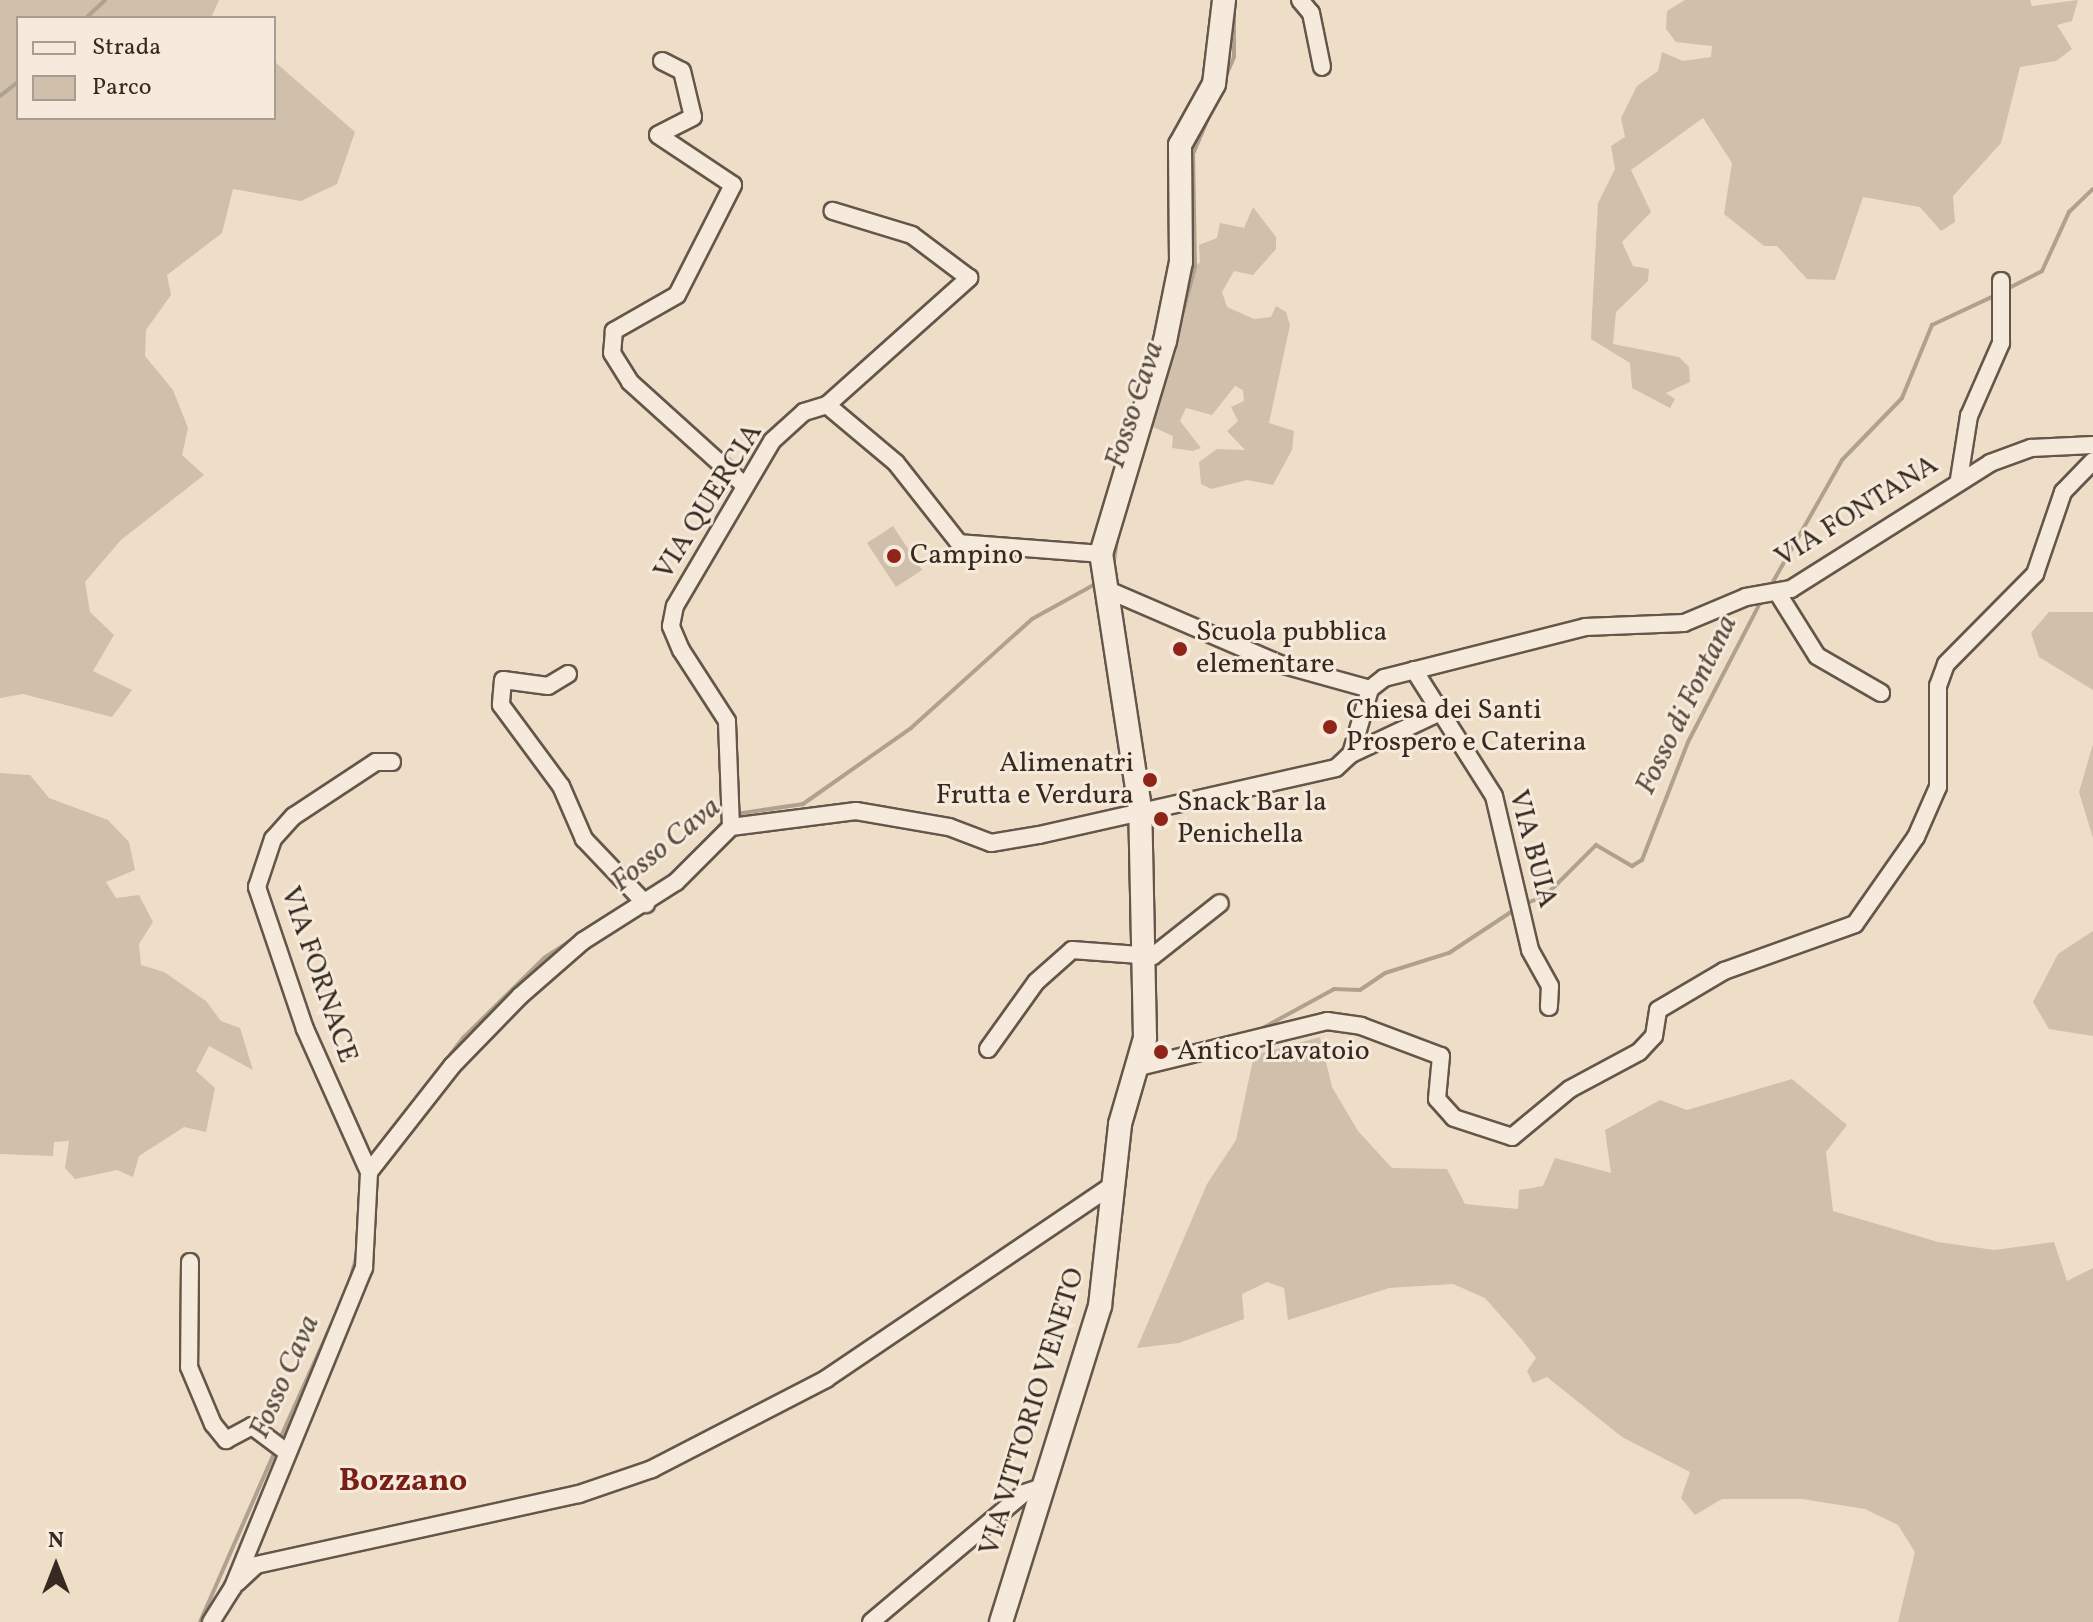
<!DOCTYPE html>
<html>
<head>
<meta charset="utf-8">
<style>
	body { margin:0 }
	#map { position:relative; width:2093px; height:1622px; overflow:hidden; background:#efdec7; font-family:Vollkorn,serif }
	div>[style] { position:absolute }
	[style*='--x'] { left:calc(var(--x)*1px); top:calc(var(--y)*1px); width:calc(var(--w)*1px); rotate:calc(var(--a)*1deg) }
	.green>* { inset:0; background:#cfbfab }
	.stream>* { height:4px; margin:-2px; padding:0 2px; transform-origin:2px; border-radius:2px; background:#b0a08e }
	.roads { filter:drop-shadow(2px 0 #64564a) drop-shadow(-2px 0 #64564a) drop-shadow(0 2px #64564a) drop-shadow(0 -2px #64564a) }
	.street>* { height:16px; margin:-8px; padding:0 8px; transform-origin:8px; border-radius:8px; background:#f5eadb }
	.secondary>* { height:22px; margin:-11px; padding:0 11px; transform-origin:11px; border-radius:11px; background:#f5eadb }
	.dots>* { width:22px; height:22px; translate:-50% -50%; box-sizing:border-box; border:4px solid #f5eadb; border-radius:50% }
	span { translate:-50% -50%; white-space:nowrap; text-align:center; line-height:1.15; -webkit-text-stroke:6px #f5eadb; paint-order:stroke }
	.street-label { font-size:28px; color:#352920 }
	.poi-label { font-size:28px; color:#352920 }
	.left { translate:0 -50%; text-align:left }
	.right { translate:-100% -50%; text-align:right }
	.water-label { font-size:30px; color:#5a4d41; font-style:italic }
	.quarter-label { font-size:32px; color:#7a1f14; font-weight:700 }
	.legend { position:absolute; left:16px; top:16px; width:260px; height:104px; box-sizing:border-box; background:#f5eadb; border:2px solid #a89d90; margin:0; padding:10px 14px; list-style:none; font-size:24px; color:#352920 }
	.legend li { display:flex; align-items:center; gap:16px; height:40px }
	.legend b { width:40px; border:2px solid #a89d90 }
	.north { position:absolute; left:16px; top:1526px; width:80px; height:80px; -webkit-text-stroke:6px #f5eadb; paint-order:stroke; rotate:0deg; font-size:22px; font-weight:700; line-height:32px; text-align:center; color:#352920 }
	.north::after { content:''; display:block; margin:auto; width:28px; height:36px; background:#352920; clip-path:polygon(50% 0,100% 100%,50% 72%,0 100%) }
</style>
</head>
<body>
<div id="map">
	<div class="green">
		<div style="clip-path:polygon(0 0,219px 0,211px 18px,18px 18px,18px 118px,274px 118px,274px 61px,355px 132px,337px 184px,301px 201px,233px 189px,222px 233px,167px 275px,171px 295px,146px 330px,145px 356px,173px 390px,188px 428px,182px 455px,204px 475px,121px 540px,85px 582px,90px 612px,114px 635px,93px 671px,132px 690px,112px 717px,23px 694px,0 698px)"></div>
		<div style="clip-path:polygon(1685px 0,2030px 0,2032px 6px,2078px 0,2072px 21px,2057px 25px,2072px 49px,2056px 61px,2020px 67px,2001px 143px,1953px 196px,1955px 222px,1941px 231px,1920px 207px,1863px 197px,1835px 280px,1807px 279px,1777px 246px,1764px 246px,1724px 214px,1732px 163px,1703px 118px,1631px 170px,1651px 212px,1622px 242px,1633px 266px,1649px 269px,1648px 281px,1616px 312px,1613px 344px,1679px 357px,1689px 367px,1690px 382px,1666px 393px,1675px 399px,1670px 408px,1632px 388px,1630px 363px,1591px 339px,1592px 315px,1598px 203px,1615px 169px,1611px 146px,1625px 137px,1621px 118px,1637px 86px,1658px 71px,1662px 52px,1683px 61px,1711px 57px,1712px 46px,1676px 42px,1666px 29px,1667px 11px)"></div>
		<div style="clip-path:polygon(1253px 207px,1276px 237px,1276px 249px,1253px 275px,1234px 271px,1222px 292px,1227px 307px,1254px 319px,1271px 317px,1276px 306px,1286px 312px,1290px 325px,1269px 423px,1294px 431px,1292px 450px,1273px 485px,1247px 480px,1211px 489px,1201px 484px,1199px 462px,1217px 449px,1245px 450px,1227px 431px,1238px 421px,1231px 407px,1244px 401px,1243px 390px,1235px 386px,1212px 415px,1186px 408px,1180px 421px,1201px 448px,1193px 451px,1172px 448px,1173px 436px,1146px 424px,1188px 273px,1200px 262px,1199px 245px,1217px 238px,1220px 223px,1244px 228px)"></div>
		<div style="clip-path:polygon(893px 526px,922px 570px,896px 587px,867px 543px)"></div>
		<div style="clip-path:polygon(2049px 612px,2093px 612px,2093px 690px,2039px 657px,2031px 633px)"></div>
		<div style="clip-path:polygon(2093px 744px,2093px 838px,2079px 792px)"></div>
		<div style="clip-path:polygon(0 773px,30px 775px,49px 798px,108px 820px,129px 842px,135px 870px,106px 882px,116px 898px,139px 895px,153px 922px,139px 944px,141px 965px,164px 972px,206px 1001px,221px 1021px,240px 1028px,253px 1070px,209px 1046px,196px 1071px,215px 1088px,206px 1132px,184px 1127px,139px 1156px,133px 1177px,117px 1170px,75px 1179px,65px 1168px,69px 1141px,54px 1142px,53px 1156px,0 1154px)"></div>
		<div style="clip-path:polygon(2093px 931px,2093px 1036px,2049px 1029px,2033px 1002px,2058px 954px)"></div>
		<div style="clip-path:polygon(1320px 1037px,1332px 1087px,1358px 1131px,1392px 1168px,1447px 1169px,1465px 1204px,1518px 1209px,1519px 1190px,1543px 1186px,1555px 1158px,1611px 1173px,1605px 1130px,1660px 1100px,1687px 1110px,1792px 1079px,1847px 1125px,1826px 1152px,1833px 1211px,1938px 1242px,1994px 1250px,2054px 1242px,2067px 1281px,2093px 1268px,2093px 1622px,1898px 1622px,1915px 1552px,1898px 1525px,1865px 1509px,1802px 1499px,1722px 1499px,1695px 1515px,1681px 1498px,1690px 1472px,1622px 1437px,1547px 1377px,1533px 1383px,1527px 1371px,1536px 1358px,1522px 1340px,1485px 1298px,1453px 1284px,1389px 1288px,1288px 1320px,1284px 1288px,1267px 1282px,1242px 1294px,1244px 1319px,1179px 1343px,1137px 1348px,1207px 1184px,1236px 1140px,1254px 1055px)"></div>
	</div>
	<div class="stream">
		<div style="--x:86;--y:18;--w:26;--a:-43"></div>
		<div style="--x:0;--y:96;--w:23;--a:-38"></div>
		<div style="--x:2007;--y:289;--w:39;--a:-27"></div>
		<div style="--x:2042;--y:271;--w:65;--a:-65.4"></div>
		<div style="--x:2069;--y:212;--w:33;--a:-44"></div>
		<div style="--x:1167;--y:372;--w:109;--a:-75.1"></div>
		<div style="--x:1195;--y:267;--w:113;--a:-91"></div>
		<div style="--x:1193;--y:154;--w:105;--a:-67.1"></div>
		<div style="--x:1234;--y:57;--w:55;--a:-90"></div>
		<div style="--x:1113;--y:568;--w:35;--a:-82"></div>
		<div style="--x:1770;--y:587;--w:146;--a:-60.4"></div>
		<div style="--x:1842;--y:460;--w:86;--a:-45.9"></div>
		<div style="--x:1902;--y:398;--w:79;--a:-67.7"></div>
		<div style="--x:1932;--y:325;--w:71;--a:-25.1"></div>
		<div style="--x:736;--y:814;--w:68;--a:-8.5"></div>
		<div style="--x:803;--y:804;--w:132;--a:-35.1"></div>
		<div style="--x:911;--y:728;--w:163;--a:-42"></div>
		<div style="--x:1032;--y:619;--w:77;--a:-28.9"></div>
		<div style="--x:687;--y:860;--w:55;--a:-46.5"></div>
		<div style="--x:1525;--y:904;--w:23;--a:-23"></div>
		<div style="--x:1546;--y:895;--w:71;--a:-45"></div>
		<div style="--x:1596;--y:845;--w:42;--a:30.3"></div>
		<div style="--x:1632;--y:866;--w:12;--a:-31"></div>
		<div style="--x:1642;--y:860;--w:127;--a:-68.7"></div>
		<div style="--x:1688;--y:742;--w:159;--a:-62.6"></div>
		<div style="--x:1261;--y:1029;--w:83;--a:-28.7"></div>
		<div style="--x:1334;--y:989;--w:26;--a:2"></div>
		<div style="--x:1360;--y:990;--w:30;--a:-34"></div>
		<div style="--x:1385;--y:973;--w:67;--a:-17.4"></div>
		<div style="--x:1449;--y:953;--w:82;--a:-33.5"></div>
		<div style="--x:385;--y:1139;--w:128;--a:-52.3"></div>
		<div style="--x:463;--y:1038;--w:114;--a:-44.6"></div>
		<div style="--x:544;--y:958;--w:42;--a:-33.3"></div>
		<div style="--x:349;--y:1284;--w:31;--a:-75"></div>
		<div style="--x:279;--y:1441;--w:144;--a:-65.8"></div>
		<div style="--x:200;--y:1622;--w:189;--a:-66.3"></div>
	</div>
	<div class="roads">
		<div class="street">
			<div style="--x:1300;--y:0;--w:17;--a:50"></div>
			<div style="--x:1311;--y:13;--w:55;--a:78.5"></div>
			<div style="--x:662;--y:61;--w:22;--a:27"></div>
			<div style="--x:682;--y:71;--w:47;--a:76.6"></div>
			<div style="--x:693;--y:117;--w:39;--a:153"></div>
			<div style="--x:658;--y:135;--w:90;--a:33.7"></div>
			<div style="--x:733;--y:185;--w:123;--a:117"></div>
			<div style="--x:677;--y:295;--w:73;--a:150.3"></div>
			<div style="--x:614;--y:331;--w:22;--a:95"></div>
			<div style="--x:612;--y:353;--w:34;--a:58"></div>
			<div style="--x:630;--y:382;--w:155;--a:42.1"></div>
			<div style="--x:827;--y:405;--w:90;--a:40"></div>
			<div style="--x:896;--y:463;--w:102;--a:51.8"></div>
			<div style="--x:959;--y:543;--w:142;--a:4.4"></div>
			<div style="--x:1959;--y:479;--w:64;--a:-81"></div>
			<div style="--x:1969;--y:416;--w:80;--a:-66.3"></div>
			<div style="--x:2001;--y:343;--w:62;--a:-90"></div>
			<div style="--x:1108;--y:590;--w:187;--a:23.3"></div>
			<div style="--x:1280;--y:664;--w:93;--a:15.5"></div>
			<div style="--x:1777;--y:592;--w:75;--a:58"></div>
			<div style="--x:1817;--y:656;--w:74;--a:30"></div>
			<div style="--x:1414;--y:670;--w:149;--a:57.6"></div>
			<div style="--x:1494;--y:796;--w:158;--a:76.8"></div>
			<div style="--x:1530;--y:950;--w:41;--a:60.9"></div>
			<div style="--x:1550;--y:986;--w:21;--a:93"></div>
			<div style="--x:568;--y:674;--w:23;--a:149"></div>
			<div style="--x:548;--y:686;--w:45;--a:-172.4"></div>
			<div style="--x:503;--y:680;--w:25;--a:95"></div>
			<div style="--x:501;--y:705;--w:101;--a:53.5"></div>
			<div style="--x:561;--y:786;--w:58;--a:66.5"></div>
			<div style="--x:584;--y:839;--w:90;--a:46.4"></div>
			<div style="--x:1370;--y:689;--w:18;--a:-38"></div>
			<div style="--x:1384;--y:678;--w:207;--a:-14.2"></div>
			<div style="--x:1585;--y:627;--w:99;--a:-2.3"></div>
			<div style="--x:1684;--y:623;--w:67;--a:-22.8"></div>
			<div style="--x:1746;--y:597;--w:46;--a:-10.1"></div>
			<div style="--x:1791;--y:589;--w:236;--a:-32.3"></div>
			<div style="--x:1990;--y:463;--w:44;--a:-20.1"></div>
			<div style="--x:2031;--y:448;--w:62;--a:-2.8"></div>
			<div style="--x:1351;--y:754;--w:68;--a:-73.7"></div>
			<div style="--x:731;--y:827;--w:106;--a:-92.2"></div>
			<div style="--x:727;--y:721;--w:85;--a:-122.9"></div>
			<div style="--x:681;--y:650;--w:26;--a:-113"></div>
			<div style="--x:671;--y:626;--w:20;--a:-79"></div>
			<div style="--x:675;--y:606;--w:191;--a:-59.5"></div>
			<div style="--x:772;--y:441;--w:43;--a:-42.2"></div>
			<div style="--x:804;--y:412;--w:24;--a:-17"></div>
			<div style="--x:827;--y:405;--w:191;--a:-41.8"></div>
			<div style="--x:969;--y:278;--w:71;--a:-143"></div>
			<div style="--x:912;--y:235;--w:83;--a:-163.1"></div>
			<div style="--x:988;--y:1049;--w:82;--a:-54.4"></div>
			<div style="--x:1036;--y:982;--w:48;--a:-41.6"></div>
			<div style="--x:1072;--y:950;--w:81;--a:4.2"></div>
			<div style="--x:1153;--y:956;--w:85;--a:-38.3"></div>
			<div style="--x:1139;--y:1067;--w:194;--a:-13.7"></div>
			<div style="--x:1327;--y:1021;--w:34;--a:8"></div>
			<div style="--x:1361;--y:1026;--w:85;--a:20.6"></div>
			<div style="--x:1441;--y:1056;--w:43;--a:95.3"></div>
			<div style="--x:1437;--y:1099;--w:25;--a:48"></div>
			<div style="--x:1454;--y:1118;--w:61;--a:18.1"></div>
			<div style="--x:1512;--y:1137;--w:75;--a:-39.6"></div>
			<div style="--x:1570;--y:1089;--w:78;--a:-28.2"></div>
			<div style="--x:1639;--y:1052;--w:22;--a:-47"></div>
			<div style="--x:1654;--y:1036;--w:26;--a:-81"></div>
			<div style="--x:1658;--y:1010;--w:77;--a:-30.6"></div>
			<div style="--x:1724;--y:971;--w:139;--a:-19.7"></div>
			<div style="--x:1855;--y:924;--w:106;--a:-55"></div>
			<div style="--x:1916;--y:837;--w:55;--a:-66.3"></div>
			<div style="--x:1938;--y:787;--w:101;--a:-90"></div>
			<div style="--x:1938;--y:686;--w:23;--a:-70"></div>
			<div style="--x:1946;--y:664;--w:127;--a:-45.3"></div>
			<div style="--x:2035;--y:574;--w:87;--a:-71.1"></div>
			<div style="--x:2063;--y:492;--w:43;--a:-45.9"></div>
			<div style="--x:369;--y:1172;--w:157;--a:-114.1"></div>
			<div style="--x:305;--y:1029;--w:150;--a:-108.7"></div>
			<div style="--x:257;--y:887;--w:51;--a:-71.6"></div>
			<div style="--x:273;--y:839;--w:31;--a:-48"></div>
			<div style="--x:294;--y:816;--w:98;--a:-33.4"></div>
			<div style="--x:376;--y:762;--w:16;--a:0"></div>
			<div style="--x:190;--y:1262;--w:105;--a:90.5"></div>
			<div style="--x:189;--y:1367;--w:62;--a:67.2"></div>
			<div style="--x:213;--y:1424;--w:21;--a:51"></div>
			<div style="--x:226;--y:1440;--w:30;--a:-28"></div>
			<div style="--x:252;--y:1426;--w:41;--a:37.1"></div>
			<div style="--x:237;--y:1583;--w:26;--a:-43"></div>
			<div style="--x:256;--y:1565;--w:331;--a:-12.4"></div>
			<div style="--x:579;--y:1494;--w:77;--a:-18.9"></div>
			<div style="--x:652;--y:1469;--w:196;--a:-27.3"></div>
			<div style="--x:826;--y:1379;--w:346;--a:-34.1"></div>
			<div style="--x:211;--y:1622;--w:41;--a:-57.8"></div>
			<div style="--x:233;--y:1587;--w:345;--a:-67.7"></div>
			<div style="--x:364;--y:1268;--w:96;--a:-87"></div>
			<div style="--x:369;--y:1172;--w:135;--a:-51.9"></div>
			<div style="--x:452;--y:1066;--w:98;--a:-45.8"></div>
			<div style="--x:520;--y:996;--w:84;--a:-41.1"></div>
			<div style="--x:583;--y:941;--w:110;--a:-32.4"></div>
			<div style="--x:676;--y:882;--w:78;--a:-45"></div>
			<div style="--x:731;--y:827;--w:126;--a:-7.3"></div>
			<div style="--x:856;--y:811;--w:94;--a:9.8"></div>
			<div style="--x:949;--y:827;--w:45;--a:20.9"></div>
			<div style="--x:991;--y:843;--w:49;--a:-9.5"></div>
			<div style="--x:1039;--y:835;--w:304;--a:-12.7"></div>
			<div style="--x:1336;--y:768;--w:21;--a:-43"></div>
			<div style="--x:1351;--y:754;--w:96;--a:-25.2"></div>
			<div style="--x:871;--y:1622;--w:200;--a:-40.1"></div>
			<div style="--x:1024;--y:1493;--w:22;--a:-18"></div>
		</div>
		<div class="secondary">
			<div style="--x:1001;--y:1622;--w:331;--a:-72.6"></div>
			<div style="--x:1100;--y:1306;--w:183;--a:-83.7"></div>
			<div style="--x:1120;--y:1124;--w:90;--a:-73.8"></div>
			<div style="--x:1145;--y:1038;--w:230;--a:-91.2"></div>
			<div style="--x:1140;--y:808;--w:257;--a:-98.7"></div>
			<div style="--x:1101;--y:554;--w:222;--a:-73.3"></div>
			<div style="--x:1165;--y:341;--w:81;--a:-78.6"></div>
			<div style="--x:1181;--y:262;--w:117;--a:-90.5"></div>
			<div style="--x:1180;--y:145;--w:70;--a:-60.9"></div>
			<div style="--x:1214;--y:84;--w:85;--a:-83.2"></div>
		</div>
	</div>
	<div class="dots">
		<div style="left:894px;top:556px;background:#8f2418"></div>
		<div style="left:1180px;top:649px;background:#8f2418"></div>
		<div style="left:1330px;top:727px;background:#8f2418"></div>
		<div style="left:1150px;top:780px;background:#8f2418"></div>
		<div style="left:1161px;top:819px;background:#8f2418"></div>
		<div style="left:1161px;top:1052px;background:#8f2418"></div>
	</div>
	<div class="street-label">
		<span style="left:709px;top:502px;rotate:-58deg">VIA QUERCIA</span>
		<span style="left:1857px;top:512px;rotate:-32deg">VIA FONTANA</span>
		<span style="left:1532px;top:849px;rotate:75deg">VIA BUIA</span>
		<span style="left:318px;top:975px;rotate:71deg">VIA FORNACE</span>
		<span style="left:1033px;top:1412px;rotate:-73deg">VIA VITTORIO VENETO</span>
	</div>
	<div class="poi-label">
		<span class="left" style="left:910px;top:556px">Campino</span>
		<span class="left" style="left:1196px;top:649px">Scuola pubblica<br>elementare</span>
		<span class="left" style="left:1346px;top:727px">Chiesa dei Santi<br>Prospero e Caterina</span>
		<span class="right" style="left:1134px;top:780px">Alimenatri<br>Frutta e Verdura</span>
		<span class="left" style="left:1177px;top:819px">Snack Bar la<br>Penichella</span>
		<span class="left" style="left:1177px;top:1052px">Antico Lavatoio</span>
	</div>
	<div class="water-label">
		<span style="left:1135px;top:405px;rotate:-72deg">Fosso Cava</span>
		<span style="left:1687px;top:705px;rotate:-64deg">Fosso di Fontana</span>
		<span style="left:666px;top:845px;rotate:-39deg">Fosso Cava</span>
		<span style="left:285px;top:1377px;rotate:-66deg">Fosso Cava</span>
	</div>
	<div class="quarter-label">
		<span style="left:403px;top:1482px">Bozzano</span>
	</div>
	<ul class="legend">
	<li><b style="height:10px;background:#f5eadb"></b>Strada</li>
	<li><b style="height:22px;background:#cfbfab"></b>Parco</li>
	</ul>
	<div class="north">N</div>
</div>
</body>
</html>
